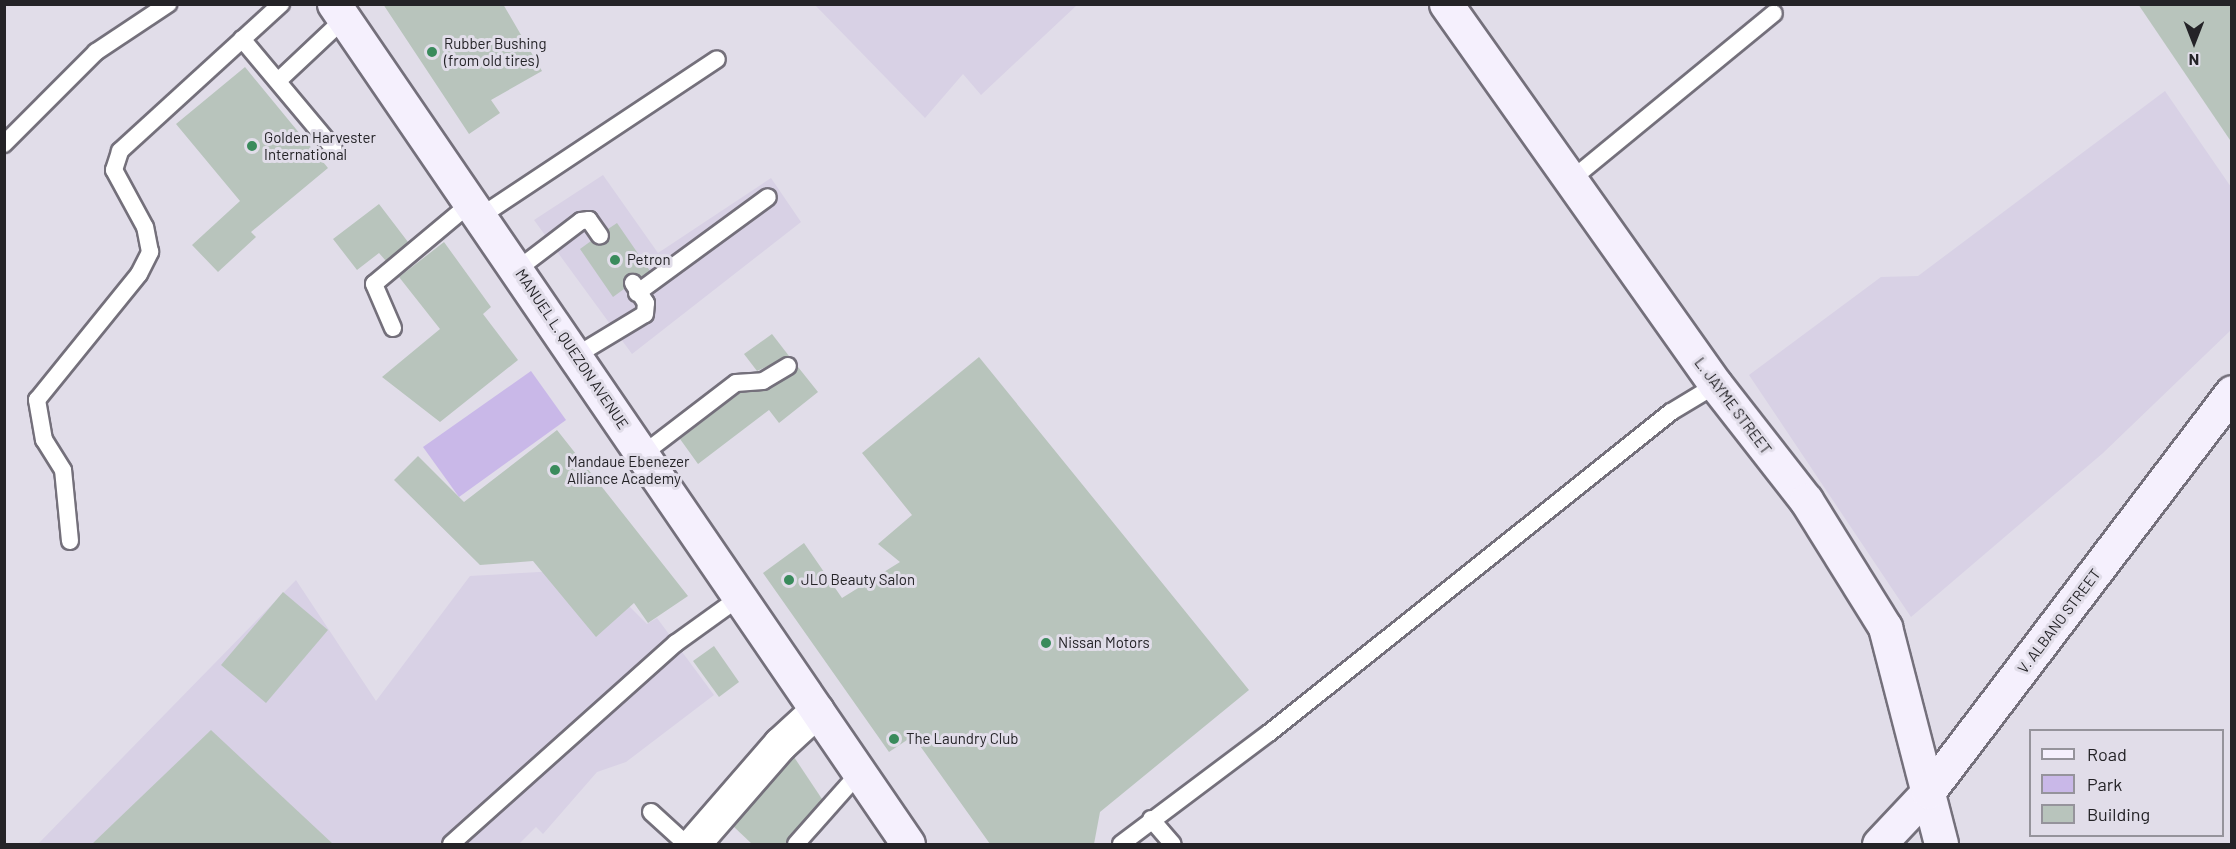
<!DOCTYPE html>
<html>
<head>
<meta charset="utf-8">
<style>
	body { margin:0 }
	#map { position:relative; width:2236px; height:849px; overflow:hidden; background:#e1dde9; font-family:Barlow,sans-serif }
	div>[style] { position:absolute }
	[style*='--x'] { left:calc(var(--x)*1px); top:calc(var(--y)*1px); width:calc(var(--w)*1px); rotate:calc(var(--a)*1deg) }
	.built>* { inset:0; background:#d8d1e5 }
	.green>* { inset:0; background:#c9b8e8 }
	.building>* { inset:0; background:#b8c4bc }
	.roads { filter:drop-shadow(2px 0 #74707b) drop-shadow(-2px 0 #74707b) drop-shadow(0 2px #74707b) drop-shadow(0 -2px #74707b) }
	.lane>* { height:16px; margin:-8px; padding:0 8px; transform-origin:8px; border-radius:8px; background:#fff }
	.street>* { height:33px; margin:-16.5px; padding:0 16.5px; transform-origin:16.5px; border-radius:16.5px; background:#fff }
	.secondary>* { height:33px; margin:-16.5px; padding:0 16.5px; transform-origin:16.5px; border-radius:16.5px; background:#f5f0fd }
	.dots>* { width:16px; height:16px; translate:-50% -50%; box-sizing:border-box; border:3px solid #e1dde9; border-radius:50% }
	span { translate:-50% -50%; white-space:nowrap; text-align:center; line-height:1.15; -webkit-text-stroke:6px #e1dde9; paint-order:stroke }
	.poi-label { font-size:15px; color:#242327 }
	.left { translate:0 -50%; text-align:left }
	.street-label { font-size:15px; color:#242327 }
	.frame { position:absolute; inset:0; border:6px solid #242327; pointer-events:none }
	.legend { position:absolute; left:2029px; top:729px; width:195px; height:108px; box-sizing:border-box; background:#e1dde9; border:2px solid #95939b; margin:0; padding:8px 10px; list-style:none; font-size:18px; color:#242327 }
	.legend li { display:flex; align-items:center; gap:12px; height:30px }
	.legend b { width:30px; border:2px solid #95939b }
	.north { position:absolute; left:2164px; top:12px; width:60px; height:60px; -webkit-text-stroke:4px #e1dde9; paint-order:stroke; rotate:180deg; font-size:16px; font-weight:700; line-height:24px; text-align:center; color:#242327 }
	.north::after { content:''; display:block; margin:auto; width:21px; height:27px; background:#242327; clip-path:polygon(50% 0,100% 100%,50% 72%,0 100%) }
</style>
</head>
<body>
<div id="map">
	<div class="built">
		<div style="clip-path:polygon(815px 5px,1077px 5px,981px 95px,963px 74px,925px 118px)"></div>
		<div style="clip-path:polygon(2165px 91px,2231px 187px,2231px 330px,2103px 453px,1911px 617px,1749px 375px,1881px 277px,1918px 276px)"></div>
		<div style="clip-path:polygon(603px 175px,658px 253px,771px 178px,801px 222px,632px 354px,534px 220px)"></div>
		<div style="clip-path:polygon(592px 569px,647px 624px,657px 618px,714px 695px,626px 762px,597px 772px,543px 834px,536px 827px,519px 844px,38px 844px,296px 580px,376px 701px,470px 576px)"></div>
	</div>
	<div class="green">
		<div style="clip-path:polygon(531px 371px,566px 420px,459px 497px,423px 447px)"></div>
	</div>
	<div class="building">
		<div style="clip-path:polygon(383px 4px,503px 4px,542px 71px,491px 100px,500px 113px,469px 134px)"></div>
		<div style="clip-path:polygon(2138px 4px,2232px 4px,2232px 143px)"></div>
		<div style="clip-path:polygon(245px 67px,328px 168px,251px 232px,256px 237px,218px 272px,192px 245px,240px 201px,176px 124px)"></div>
		<div style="clip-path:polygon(379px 204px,408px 242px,386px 261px,379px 253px,357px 270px,333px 239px)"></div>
		<div style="clip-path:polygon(617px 223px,650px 271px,641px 277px,627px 275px,624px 289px,613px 297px,580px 249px,591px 241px,605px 245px,608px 229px)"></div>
		<div style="clip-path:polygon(444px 242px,491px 307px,483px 314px,518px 360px,440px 422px,382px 377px,440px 329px,399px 277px)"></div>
		<div style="clip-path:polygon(772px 334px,789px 356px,757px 371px,744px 354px)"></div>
		<div style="clip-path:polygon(979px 357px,1249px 690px,1100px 812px,1094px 844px,990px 844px,913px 736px,889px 752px,763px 573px,804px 543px,842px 598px,900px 562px,878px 544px,912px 515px,862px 453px)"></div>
		<div style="clip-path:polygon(798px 367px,818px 392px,779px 423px,769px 410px,698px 464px,680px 439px,740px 393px,768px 390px)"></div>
		<div style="clip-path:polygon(557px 430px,688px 596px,648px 623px,634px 603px,596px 637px,533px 561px,480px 565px,394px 480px,418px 456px,464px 502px)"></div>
		<div style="clip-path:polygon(283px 592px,328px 630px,266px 703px,221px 665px)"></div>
		<div style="clip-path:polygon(714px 646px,739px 682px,719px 697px,693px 661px)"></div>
		<div style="clip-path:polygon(211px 730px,333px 844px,92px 844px)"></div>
		<div style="clip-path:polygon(794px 757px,822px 799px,786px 844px,752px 844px,733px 826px)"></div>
	</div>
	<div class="roads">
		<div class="lane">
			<div style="--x:242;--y:39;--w:143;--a:50.1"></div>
			<div style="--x:279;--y:80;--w:91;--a:-43.2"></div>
			<div style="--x:4;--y:144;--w:130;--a:-45"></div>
			<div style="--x:96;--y:52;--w:87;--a:-33.7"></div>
			<div style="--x:1572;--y:179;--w:261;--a:-39.4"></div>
			<div style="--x:481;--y:216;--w:283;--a:-33.6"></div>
			<div style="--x:518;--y:269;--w:79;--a:-37.3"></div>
			<div style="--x:581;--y:221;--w:8;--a:-7"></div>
			<div style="--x:589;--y:220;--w:19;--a:55"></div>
			<div style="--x:637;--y:293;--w:162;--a:-36.2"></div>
			<div style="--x:393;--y:328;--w:48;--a:-113.4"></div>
			<div style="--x:374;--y:284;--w:128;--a:-39.9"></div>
			<div style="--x:577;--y:355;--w:79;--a:-31.1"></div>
			<div style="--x:645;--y:314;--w:11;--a:-85"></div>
			<div style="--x:646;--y:303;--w:24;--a:-123"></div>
			<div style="--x:643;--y:454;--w:117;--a:-37.4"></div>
			<div style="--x:736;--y:383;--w:27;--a:-4"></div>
			<div style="--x:763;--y:381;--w:29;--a:-31"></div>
			<div style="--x:70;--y:541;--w:71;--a:-95.6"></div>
			<div style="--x:63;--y:470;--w:36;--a:-122"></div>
			<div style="--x:44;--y:440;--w:41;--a:-99.9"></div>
			<div style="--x:37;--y:400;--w:162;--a:-51"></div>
			<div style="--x:139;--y:274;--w:25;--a:-63"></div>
			<div style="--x:150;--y:252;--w:25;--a:-101"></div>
			<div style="--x:145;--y:227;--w:65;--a:-118.5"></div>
			<div style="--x:114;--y:170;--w:20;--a:-72"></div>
			<div style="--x:120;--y:151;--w:218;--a:-42.4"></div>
			<div style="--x:651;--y:812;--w:47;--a:42.4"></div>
			<div style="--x:1151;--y:819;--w:33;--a:49"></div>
			<div style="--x:451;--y:844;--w:302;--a:-41.8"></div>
			<div style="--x:676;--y:643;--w:79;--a:-35.7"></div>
			<div style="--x:796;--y:844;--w:95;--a:-48.4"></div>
			<div style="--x:1121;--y:844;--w:185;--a:-36.9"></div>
			<div style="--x:1269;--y:733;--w:514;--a:-38.61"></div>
			<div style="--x:1671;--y:412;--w:52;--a:-31"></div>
		</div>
		<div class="street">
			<div style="--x:693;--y:844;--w:133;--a:-49"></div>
			<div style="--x:780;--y:744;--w:50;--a:-42.6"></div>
		</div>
		<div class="secondary">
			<div style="--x:334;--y:4;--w:1017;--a:55.65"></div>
			<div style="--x:1446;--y:4;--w:467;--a:54.7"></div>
			<div style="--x:1716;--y:385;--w:146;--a:52"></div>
			<div style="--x:1806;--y:500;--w:150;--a:58.1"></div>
			<div style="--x:1885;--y:627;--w:224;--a:75.5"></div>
			<div style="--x:1879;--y:844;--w:71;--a:-46.7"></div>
			<div style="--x:1928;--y:792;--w:502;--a:-52.77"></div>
		</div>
	</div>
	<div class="dots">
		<div style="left:432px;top:52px;background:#3a8b5c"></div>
		<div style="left:252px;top:146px;background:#3a8b5c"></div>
		<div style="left:615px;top:260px;background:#3a8b5c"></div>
		<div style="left:555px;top:470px;background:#3a8b5c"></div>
		<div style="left:789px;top:580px;background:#3a8b5c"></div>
		<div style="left:1046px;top:643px;background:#3a8b5c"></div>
		<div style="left:894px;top:739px;background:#3a8b5c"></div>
	</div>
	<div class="poi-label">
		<span class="left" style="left:444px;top:52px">Rubber Bushing<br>(from old tires)</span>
		<span class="left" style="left:264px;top:146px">Golden Harvester<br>International</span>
		<span class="left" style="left:627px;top:260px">Petron</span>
		<span class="left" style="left:567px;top:470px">Mandaue Ebenezer<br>Alliance Academy</span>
		<span class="left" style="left:801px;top:580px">JLO Beauty Salon</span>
		<span class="left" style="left:1058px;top:643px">Nissan Motors</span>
		<span class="left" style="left:906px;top:739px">The Laundry Club</span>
	</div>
	<div class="street-label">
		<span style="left:572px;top:349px;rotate:56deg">MANUEL L. QUEZON AVENUE</span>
		<span style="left:1733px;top:406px;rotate:53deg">L. JAYME STREET</span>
		<span style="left:2059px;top:621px;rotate:-53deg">V. ALBANO STREET</span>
	</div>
	<div class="frame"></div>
	<ul class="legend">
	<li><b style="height:8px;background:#f5f0fd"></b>Road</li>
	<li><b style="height:16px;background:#c9b8e8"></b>Park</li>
	<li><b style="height:16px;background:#b8c4bc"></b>Building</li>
	</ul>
	<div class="north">N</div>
</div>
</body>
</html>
